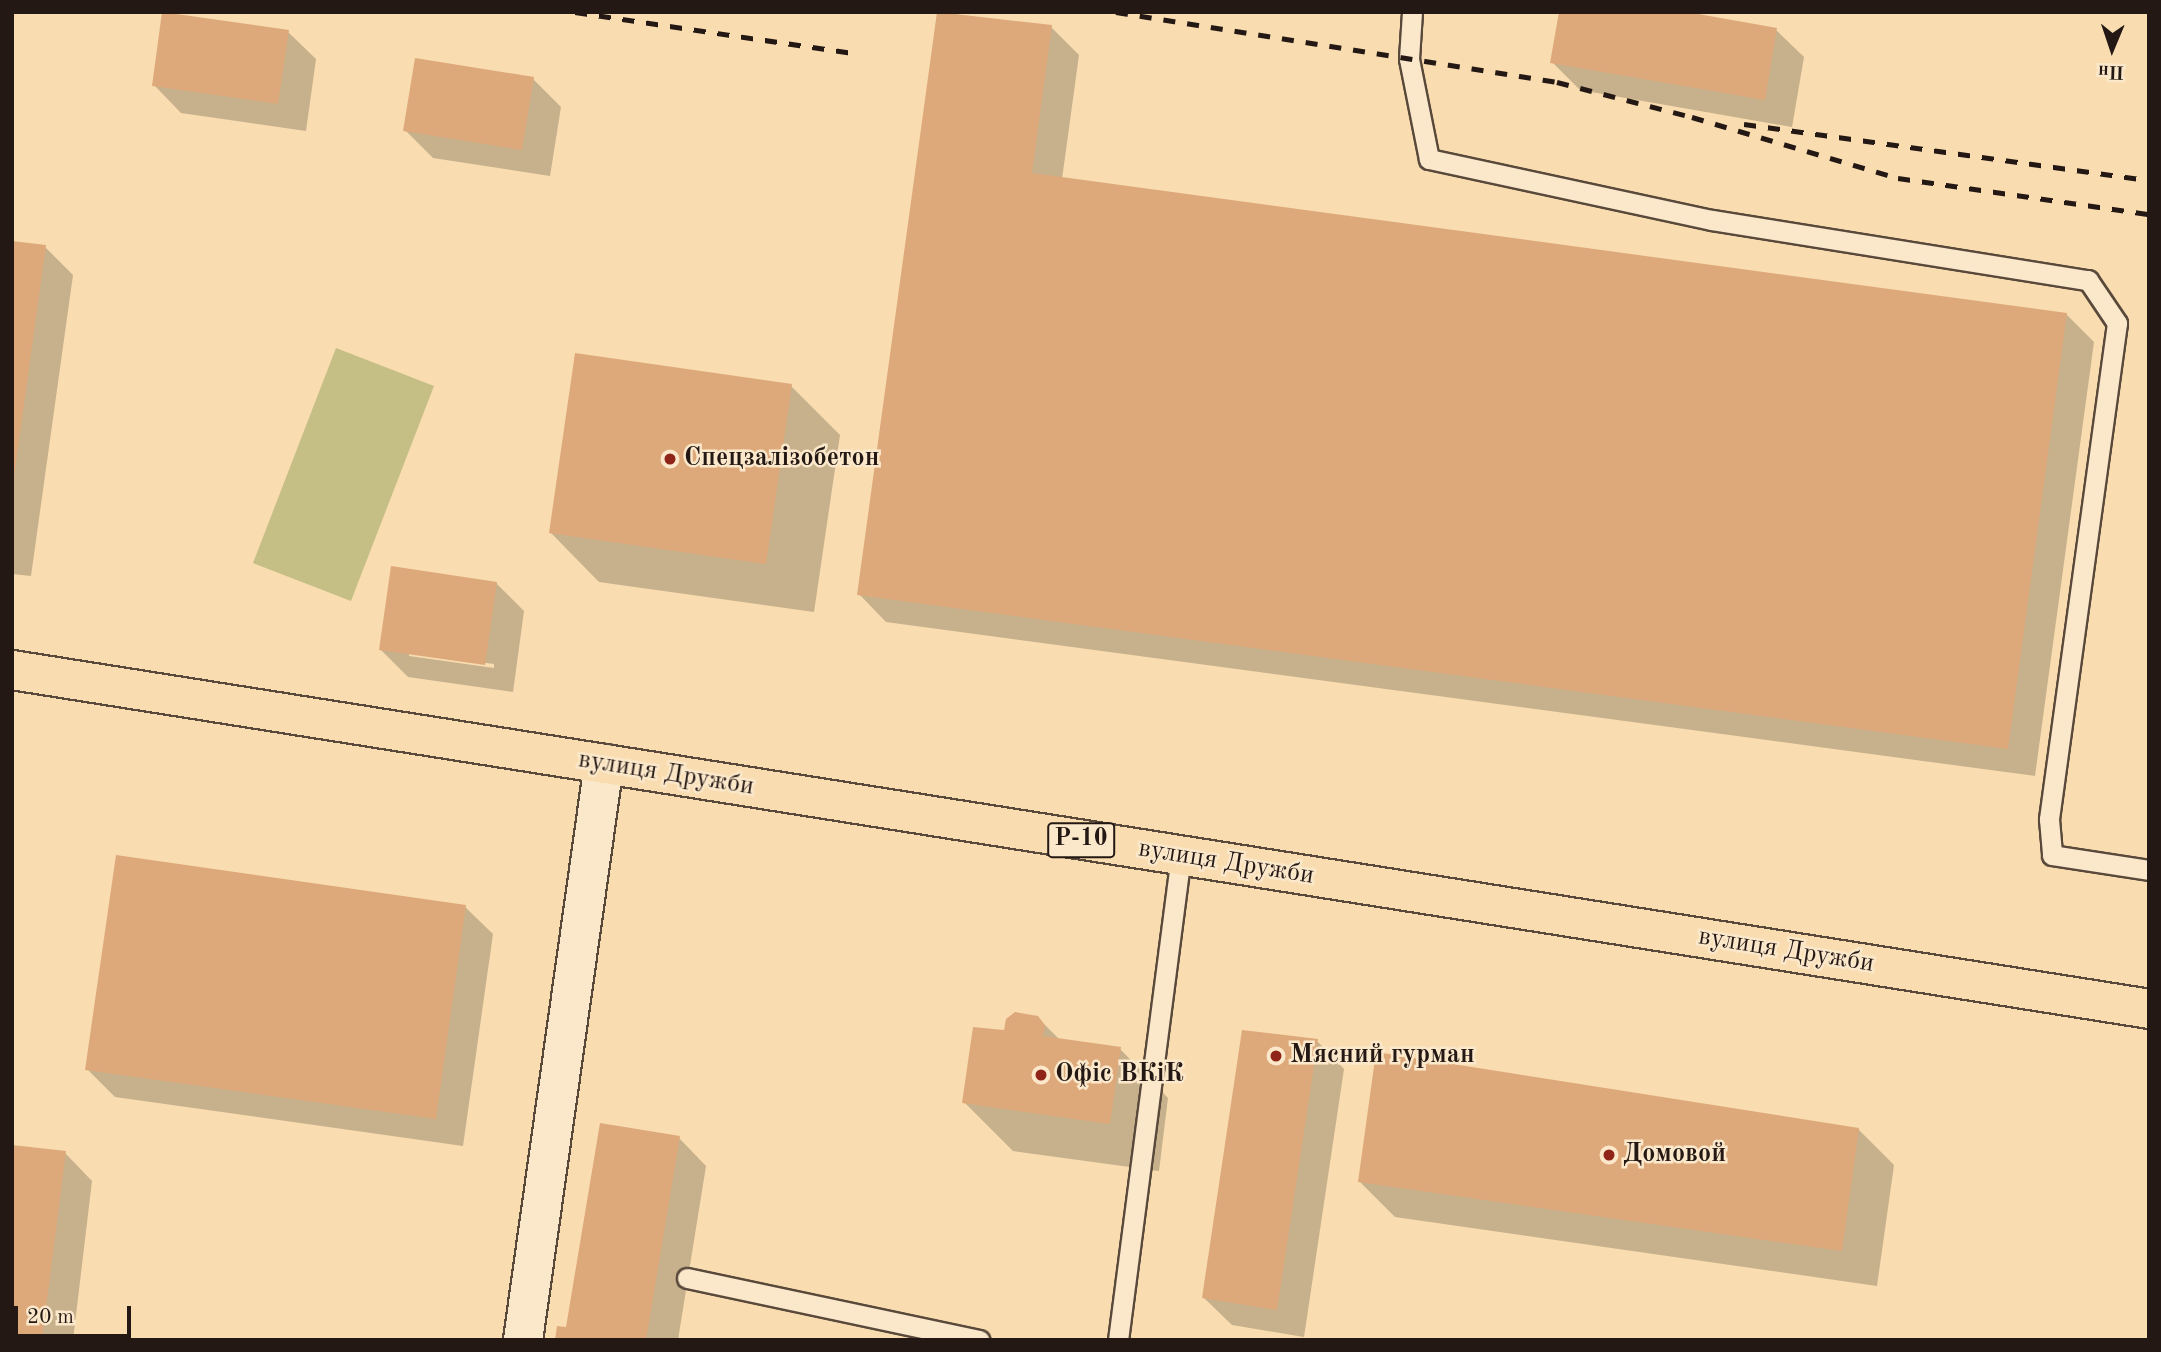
<!DOCTYPE html>
<html>
<head>
<meta charset="utf-8">
<style>
	body { margin:0 }
	#map { position:relative; width:2161px; height:1352px; overflow:hidden; background:#f9dcaf; font-family:"Old Standard TT",serif }
	div>[style] { position:absolute }
	[style*='--x'] { left:calc(var(--x)*1px); top:calc(var(--y)*1px); width:calc(var(--w)*1px); rotate:calc(var(--a)*1deg) }
	.green>* { inset:0; background:#c5be85 }
	.shadow>* { inset:0; background:#0003 }
	.building>* { inset:0; background:#dda97b }
	.roads { filter:drop-shadow(2px 0 #59493b) drop-shadow(-2px 0 #59493b) drop-shadow(0 2px #59493b) drop-shadow(0 -2px #59493b) }
	.lane>* { height:19px; margin:-9.5px; padding:0 9.5px; transform-origin:9.5px; border-radius:9.5px; background:#fbe8cb }
	.street>* { height:38px; margin:-19px; padding:0 19px; transform-origin:19px; border-radius:19px; background:#fbe8cb }
	.primary>* { height:38px; margin:-19px; padding:0 19px; transform-origin:19px; border-radius:19px; background:#f9dcaf }
	.rail>* { height:5px; margin-top:-2.5px; transform-origin:0; background:repeating-linear-gradient(90deg,#241814 0 12px,transparent 0 24px) }
	.dots>* { width:19px; height:19px; translate:-50% -50%; box-sizing:border-box; border:4px solid #fbe8cb; border-radius:50% }
	span { translate:-50% -50%; white-space:nowrap; text-align:center; line-height:1.15; -webkit-text-stroke:5px #fbe8cb; paint-order:stroke }
	.shield-label span { padding:2px 5px; background:#fbe8cb; border:2px solid; border-radius:5px; -webkit-text-stroke-width:0 }
	.shield-label { font-size:24px; color:#241814; font-weight:700 }
	.poi-label { font-size:26px; color:#241814; font-weight:700 }
	.left { translate:0 -50%; text-align:left }
	.street-label { font-size:26px; color:#241814 }
	.frame { position:absolute; inset:0; border:14px solid #241814; pointer-events:none }
	.north { position:absolute; left:2077px; top:14px; width:70px; height:70px; -webkit-text-stroke:5px #fbe8cb; paint-order:stroke; rotate:182deg; font-size:19px; font-weight:700; line-height:28px; text-align:center; color:#241814 }
	.north::after { content:''; display:block; margin:auto; width:24px; height:32px; background:#241814; clip-path:polygon(50% 0,100% 100%,50% 72%,0 100%) }
	.scale { position:absolute; left:14px; top:1306px; width:117px; height:32px; box-sizing:border-box; border:4px solid #241814; border-top:0; padding-left:9px; font-size:21px; line-height:24px; white-space:nowrap; color:#241814; -webkit-text-stroke:5px #fbe8cb; paint-order:stroke }
</style>
</head>
<body>
<div id="map">
	<div class="green">
		<div style="clip-path:polygon(336px 348px,434px 386px,351px 601px,253px 563px)"></div>
	</div>
	<div class="shadow">
		<div style="clip-path:polygon(938px 12px,1051px 27px,1079px 55px,1062px 179px,2066px 314px,2094px 342px,2035px 776px,886px 622px,859px 594px)"></div>
		<div style="clip-path:polygon(1776px 30px,1804px 57px,1792px 127px,1580px 90px,1552px 62px)"></div>
		<div style="clip-path:polygon(288px 32px,316px 59px,306px 131px,181px 113px,154px 85px)"></div>
		<div style="clip-path:polygon(533px 79px,561px 107px,550px 176px,433px 158px,405px 130px)"></div>
		<div style="clip-path:polygon(12px 242px,45px 247px,73px 275px,31px 576px,12px 574px)"></div>
		<div style="clip-path:polygon(791px 386px,840px 435px,814px 612px,599px 582px,551px 533px)"></div>
		<div style="clip-path:polygon(evenodd,496px 583px,524px 611px,513px 692px,408px 677px,381px 650px,496px 583px,409px 653px,494px 664px,494px 668px,409px 656px,409px 653px)"></div>
		<div style="clip-path:polygon(465px 907px,493px 934px,463px 1146px,115px 1097px,87px 1069px)"></div>
		<div style="clip-path:polygon(1038px 1018px,1060px 1040px,1120px 1049px,1168px 1098px,1159px 1171px,1013px 1151px,964px 1102px,1006px 1032px)"></div>
		<div style="clip-path:polygon(1317px 1041px,1344px 1069px,1304px 1337px,1232px 1325px,1204px 1298px)"></div>
		<div style="clip-path:polygon(1858px 1129px,1894px 1165px,1877px 1286px,1395px 1217px,1360px 1182px)"></div>
		<div style="clip-path:polygon(679px 1138px,706px 1166px,678px 1340px,556px 1340px,568px 1329px)"></div>
		<div style="clip-path:polygon(65px 1153px,92px 1181px,73px 1340px,12px 1340px)"></div>
	</div>
	<div class="building">
		<div style="clip-path:polygon(162px 12px,289px 30px,278px 104px,152px 86px)"></div>
		<div style="clip-path:polygon(937px 12px,1052px 25px,1032px 173px,2067px 313px,2008px 749px,857px 595px)"></div>
		<div style="clip-path:polygon(1559px 12px,1687px 12px,1777px 28px,1765px 100px,1550px 63px)"></div>
		<div style="clip-path:polygon(415px 58px,534px 77px,522px 150px,403px 131px)"></div>
		<div style="clip-path:polygon(12px 241px,46px 245px,14px 477px,12px 477px)"></div>
		<div style="clip-path:polygon(575px 353px,792px 384px,766px 564px,549px 533px)"></div>
		<div style="clip-path:polygon(391px 566px,497px 582px,485px 665px,379px 650px)"></div>
		<div style="clip-path:polygon(116px 855px,466px 905px,436px 1119px,85px 1070px)"></div>
		<div style="clip-path:polygon(1015px 1012px,1038px 1016px,1045px 1025px,1043px 1036px,1121px 1047px,1110px 1124px,962px 1103px,973px 1027px,1004px 1030px,1006px 1019px)"></div>
		<div style="clip-path:polygon(1242px 1030px,1318px 1039px,1277px 1310px,1202px 1298px)"></div>
		<div style="clip-path:polygon(1376px 1052px,1859px 1128px,1842px 1251px,1358px 1182px)"></div>
		<div style="clip-path:polygon(600px 1123px,680px 1136px,646px 1340px,555px 1340px,557px 1326px,566px 1327px)"></div>
		<div style="clip-path:polygon(12px 1145px,66px 1151px,42px 1340px,12px 1340px)"></div>
	</div>
	<div class="roads">
		<div class="lane">
			<div style="--x:1412;--y:12;--w:47;--a:93.7"></div>
			<div style="--x:1409;--y:59;--w:102;--a:78.7"></div>
			<div style="--x:1429;--y:159;--w:289;--a:12.2"></div>
			<div style="--x:1712;--y:220;--w:381;--a:9.1"></div>
			<div style="--x:2088;--y:280;--w:52;--a:56"></div>
			<div style="--x:2117;--y:323;--w:501;--a:97.81"></div>
			<div style="--x:2049;--y:819;--w:36;--a:85"></div>
			<div style="--x:2052;--y:855;--w:98;--a:8.8"></div>
			<div style="--x:687;--y:1278;--w:299;--a:12"></div>
			<div style="--x:1118;--y:1340;--w:489;--a:-82.6"></div>
		</div>
		<div class="street">
			<div style="--x:523;--y:1340;--w:582;--a:-82"></div>
		</div>
		<div class="primary">
			<div style="--x:12;--y:670;--w:2164;--a:9.01"></div>
		</div>
	</div>
	<div class="rail">
		<div style="--x:575;--y:12;--w:281;--a:8.4"></div>
		<div style="--x:1116;--y:12;--w:447;--a:9"></div>
		<div style="--x:1557;--y:82;--w:139;--a:14.5"></div>
		<div style="--x:1692;--y:117;--w:215;--a:16.5"></div>
		<div style="--x:1898;--y:178;--w:254;--a:8.2"></div>
		<div style="--x:1744;--y:124;--w:409;--a:7.9"></div>
	</div>
	<div class="dots">
		<div style="left:670px;top:459px;background:#8f2418"></div>
		<div style="left:1276px;top:1056px;background:#8f2418"></div>
		<div style="left:1041px;top:1075px;background:#8f2418"></div>
		<div style="left:1609px;top:1155px;background:#8f2418"></div>
	</div>
	<div class="shield-label">
		<span style="left:1081px;top:840px">Р-10</span>
	</div>
	<div class="poi-label">
		<span class="left" style="left:684px;top:459px">Спецзалізобетон</span>
		<span class="left" style="left:1290px;top:1056px">Мясний гурман</span>
		<span class="left" style="left:1055px;top:1075px">Офіс ВКіК</span>
		<span class="left" style="left:1623px;top:1155px">Домовой</span>
	</div>
	<div class="street-label">
		<span style="left:666px;top:774px;rotate:9deg">вулиця Дружби</span>
		<span style="left:1226px;top:863px;rotate:9deg">вулиця Дружби</span>
		<span style="left:1786px;top:951px;rotate:9deg">вулиця Дружби</span>
	</div>
	<div class="frame"></div>
	<div class="north">Пн</div>
	<div class="scale">20 m</div>
</div>
</body>
</html>
